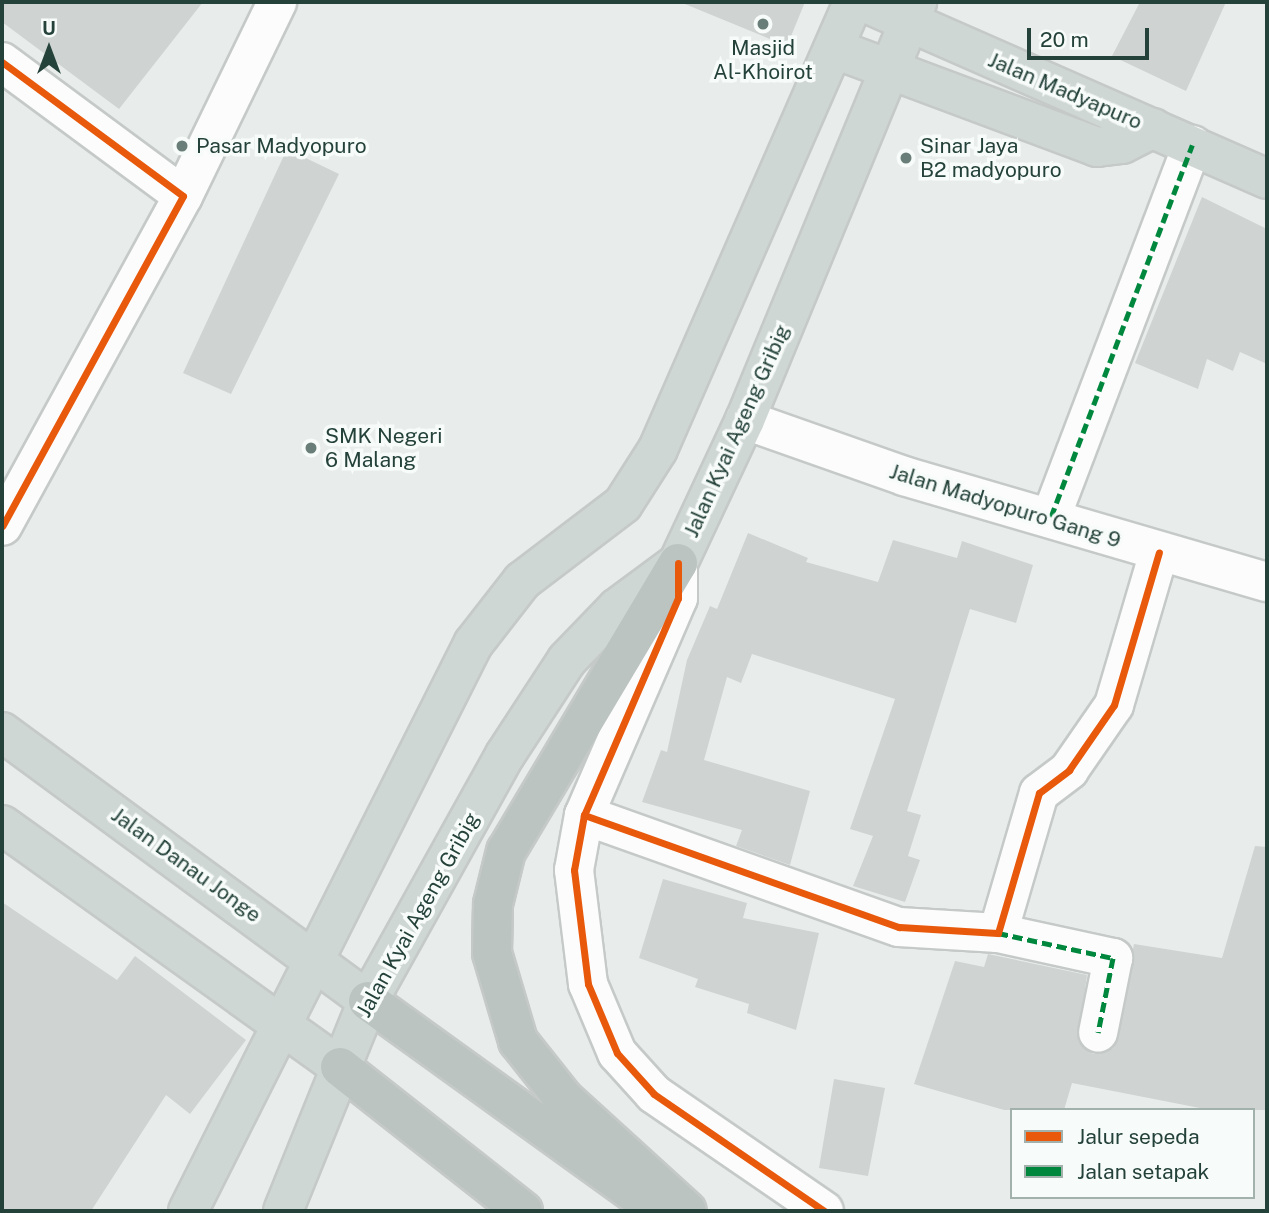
<!DOCTYPE html>
<html>
<head>
<meta charset="utf-8">
<style>
	body { margin:0 }
	#map { position:relative; width:1269px; height:1213px; overflow:hidden; background:#e8edeb; font-family:"Public Sans",sans-serif }
	div>[style] { position:absolute }
	[style*='--x'] { left:calc(var(--x)*1px); top:calc(var(--y)*1px); width:calc(var(--w)*1px); rotate:calc(var(--a)*1deg) }
	.building>* { inset:0; background:#cfd4d2 }
	.roads { filter:drop-shadow(2px 0 #c5cac8) drop-shadow(-2px 0 #c5cac8) drop-shadow(0 2px #c5cac8) drop-shadow(0 -2px #c5cac8) }
	.minor>* { height:38px; margin:-19px; padding:0 19px; transform-origin:19px; border-radius:19px; background:#fcfcfc }
	.major>* { height:38px; margin:-19px; padding:0 19px; transform-origin:19px; border-radius:19px; background:#cfd7d5 }
	.highway>* { height:38px; margin:-19px; padding:0 19px; transform-origin:19px; border-radius:19px; background:#bcc4c2 }
	.quiet>* { height:5px; margin-top:-2.5px; transform-origin:0; background:repeating-linear-gradient(90deg,#00873e 0 10px,transparent 0 15px) }
	.cycleway>* { height:7px; margin:-3.5px; padding:0 3.5px; transform-origin:3.5px; border-radius:3.5px; background:#e8590c }
	.dots>* { width:19px; height:19px; translate:-50% -50%; box-sizing:border-box; border:4px solid #f7fbf9; border-radius:50% }
	span { translate:-50% -50%; white-space:nowrap; text-align:center; line-height:1.15; -webkit-text-stroke:7px #f7fbf9; paint-order:stroke }
	.poi-label { font-size:21px; color:#24423a }
	.left { translate:0 -50%; text-align:left }
	.street-label { font-size:21px; color:#24423a }
	.frame { position:absolute; inset:0; border:4px solid #24423a; pointer-events:none }
	.legend { position:absolute; left:1010px; top:1108px; width:245px; height:91px; box-sizing:border-box; background:#f7fbf9; border:2px solid #a3b1ad; margin:0; padding:9px 12px; list-style:none; font-size:21px; color:#24423a }
	.legend li { display:flex; align-items:center; gap:14px; height:35px }
	.legend b { width:35px; border:2px solid #a3b1ad }
	.north { position:absolute; left:14px; top:14px; width:70px; height:70px; -webkit-text-stroke:5px #f7fbf9; paint-order:stroke; rotate:0deg; font-size:19px; font-weight:700; line-height:28px; text-align:center; color:#24423a }
	.north::after { content:''; display:block; margin:auto; width:24px; height:32px; background:#24423a; clip-path:polygon(50% 0,100% 100%,50% 72%,0 100%) }
	.scale { position:absolute; left:1027px; top:28px; width:122px; height:32px; box-sizing:border-box; border:4px solid #24423a; border-top:0; padding-left:9px; font-size:21px; line-height:24px; white-space:nowrap; color:#24423a; -webkit-text-stroke:5px #f7fbf9; paint-order:stroke }
</style>
</head>
<body>
<div id="map">
	<div class="building">
		<div style="clip-path:polygon(2px 2px,203px 2px,119px 109px,2px 22px)"></div>
		<div style="clip-path:polygon(680px 2px,805px 2px,787px 46px)"></div>
		<div style="clip-path:polygon(1140px 2px,1226px 2px,1186px 91px,1112px 56px)"></div>
		<div style="clip-path:polygon(287px 149px,339px 174px,231px 394px,183px 373px)"></div>
		<div style="clip-path:polygon(1202px 197px,1267px 229px,1267px 364px,1240px 352px,1233px 371px,1207px 359px,1198px 389px,1135px 363px)"></div>
		<div style="clip-path:polygon(748px 533px,808px 558px,806px 562px,878px 582px,893px 540px,957px 558px,962px 541px,1033px 565px,1016px 623px,970px 609px,907px 811px,921px 815px,908px 856px,920px 860px,905px 902px,853px 886px,873px 836px,850px 829px,895px 699px,752px 654px,741px 683px,727px 677px,704px 760px,810px 791px,790px 865px,736px 846px,742px 830px,642px 802px,661px 750px,667px 752px,687px 660px,710px 606px,717px 609px)"></div>
		<div style="clip-path:polygon(1255px 846px,1267px 847px,1267px 1110px,1210px 1110px,1072px 1083px,1064px 1110px,1004px 1110px,914px 1084px,955px 961px,984px 967px,988px 954px,1087px 975px,1078px 1041px,1093px 1054px,1114px 1048px,1134px 944px,1222px 958px)"></div>
		<div style="clip-path:polygon(663px 879px,747px 903px,743px 918px,819px 933px,796px 1030px,747px 1013px,749px 1004px,695px 987px,698px 979px,639px 958px)"></div>
		<div style="clip-path:polygon(2px 902px,117px 980px,135px 956px,246px 1040px,190px 1114px,166px 1095px,91px 1211px,2px 1211px)"></div>
		<div style="clip-path:polygon(834px 1079px,885px 1088px,868px 1176px,819px 1168px)"></div>
	</div>
	<div class="roads">
		<div class="minor">
			<div style="--x:2;--y:62;--w:225;--a:36.5"></div>
			<div style="--x:183;--y:196;--w:376;--a:118.7"></div>
			<div style="--x:183;--y:196;--w:216;--a:-64.1"></div>
			<div style="--x:745;--y:420;--w:169;--a:19.4"></div>
			<div style="--x:904;--y:476;--w:378;--a:16.3"></div>
			<div style="--x:1051;--y:517;--w:398;--a:-69.2"></div>
			<div style="--x:678;--y:563;--w:35;--a:90"></div>
			<div style="--x:678;--y:598;--w:236;--a:113.4"></div>
			<div style="--x:584;--y:815;--w:56;--a:100.3"></div>
			<div style="--x:574;--y:870;--w:115;--a:83"></div>
			<div style="--x:588;--y:984;--w:75;--a:67.2"></div>
			<div style="--x:617;--y:1053;--w:55;--a:47.9"></div>
			<div style="--x:654;--y:1094;--w:206;--a:34.5"></div>
			<div style="--x:584;--y:815;--w:334;--a:19.6"></div>
			<div style="--x:899;--y:927;--w:99;--a:3.5"></div>
			<div style="--x:998;--y:933;--w:146;--a:-73.7"></div>
			<div style="--x:1039;--y:793;--w:38;--a:-37"></div>
			<div style="--x:1069;--y:770;--w:79;--a:-55.3"></div>
			<div style="--x:1114;--y:705;--w:159;--a:-73.6"></div>
			<div style="--x:998;--y:933;--w:118;--a:12.3"></div>
			<div style="--x:1113;--y:958;--w:76;--a:101.3"></div>
		</div>
		<div class="major">
			<div style="--x:864;--y:2;--w:440;--a:23.7"></div>
			<div style="--x:835;--y:49;--w:280;--a:20.5"></div>
			<div style="--x:1097;--y:147;--w:25;--a:-7"></div>
			<div style="--x:1122;--y:144;--w:35;--a:-27"></div>
			<div style="--x:2;--y:732;--w:454;--a:36.3"></div>
			<div style="--x:2;--y:825;--w:416;--a:35.6"></div>
			<div style="--x:188;--y:1211;--w:635;--a:-63.31"></div>
			<div style="--x:473;--y:644;--w:80;--a:-52.1"></div>
			<div style="--x:522;--y:581;--w:127;--a:-37.3"></div>
			<div style="--x:623;--y:504;--w:65;--a:-57.5"></div>
			<div style="--x:658;--y:449;--w:488;--a:-66.4"></div>
			<div style="--x:283;--y:1211;--w:227;--a:-68"></div>
			<div style="--x:368;--y:1001;--w:282;--a:-60.9"></div>
			<div style="--x:505;--y:755;--w:113;--a:-56.9"></div>
			<div style="--x:567;--y:660;--w:72;--a:-46.1"></div>
			<div style="--x:617;--y:608;--w:76;--a:-36.4"></div>
			<div style="--x:678;--y:563;--w:158;--a:-64.9"></div>
			<div style="--x:745;--y:420;--w:452;--a:-67.6"></div>
		</div>
		<div class="highway">
			<div style="--x:678;--y:563;--w:335;--a:120.8"></div>
			<div style="--x:506;--y:851;--w:55;--a:103.8"></div>
			<div style="--x:493;--y:904;--w:49;--a:91.2"></div>
			<div style="--x:492;--y:953;--w:92;--a:73.5"></div>
			<div style="--x:518;--y:1041;--w:74;--a:51.6"></div>
			<div style="--x:564;--y:1099;--w:166;--a:42.3"></div>
			<div style="--x:368;--y:1001;--w:337;--a:35.8"></div>
			<div style="--x:340;--y:1067;--w:233;--a:38.2"></div>
		</div>
	</div>
	<div class="quiet">
		<div style="--x:1051;--y:517;--w:398;--a:-69.2"></div>
		<div style="--x:998;--y:933;--w:118;--a:12.3"></div>
		<div style="--x:1113;--y:958;--w:76;--a:101.3"></div>
	</div>
	<div class="cycleway">
		<div style="--x:2;--y:62;--w:225;--a:36.5"></div>
		<div style="--x:183;--y:196;--w:376;--a:118.7"></div>
		<div style="--x:678;--y:563;--w:35;--a:90"></div>
		<div style="--x:678;--y:598;--w:236;--a:113.4"></div>
		<div style="--x:584;--y:815;--w:56;--a:100.3"></div>
		<div style="--x:574;--y:870;--w:115;--a:83"></div>
		<div style="--x:588;--y:984;--w:75;--a:67.2"></div>
		<div style="--x:617;--y:1053;--w:55;--a:47.9"></div>
		<div style="--x:654;--y:1094;--w:206;--a:34.5"></div>
		<div style="--x:584;--y:815;--w:334;--a:19.6"></div>
		<div style="--x:899;--y:927;--w:99;--a:3.5"></div>
		<div style="--x:998;--y:933;--w:146;--a:-73.7"></div>
		<div style="--x:1039;--y:793;--w:38;--a:-37"></div>
		<div style="--x:1069;--y:770;--w:79;--a:-55.3"></div>
		<div style="--x:1114;--y:705;--w:159;--a:-73.6"></div>
	</div>
	<div class="dots">
		<div style="left:763px;top:24px;background:#697e78"></div>
		<div style="left:182px;top:146px;background:#697e78"></div>
		<div style="left:906px;top:158px;background:#697e78"></div>
		<div style="left:311px;top:448px;background:#697e78"></div>
	</div>
	<div class="poi-label">
		<span style="left:763px;top:60px">Masjid<br>Al-Khoirot</span>
		<span class="left" style="left:196px;top:146px">Pasar Madyopuro</span>
		<span class="left" style="left:920px;top:158px">Sinar Jaya<br>B2 madyopuro</span>
		<span class="left" style="left:325px;top:448px">SMK Negeri<br>6 Malang</span>
	</div>
	<div class="street-label">
		<span style="left:1065px;top:91px;rotate:23deg">Jalan Madyapuro</span>
		<span style="left:737px;top:431px;rotate:-66deg">Jalan Kyai Ageng Gribig</span>
		<span style="left:1005px;top:506px;rotate:17deg">Jalan Madyopuro Gang 9</span>
		<span style="left:186px;top:865px;rotate:36deg">Jalan Danau Jonge</span>
		<span style="left:418px;top:915px;rotate:-61deg">Jalan Kyai Ageng Gribig</span>
	</div>
	<div class="frame"></div>
	<ul class="legend">
	<li><b style="height:9px;background:#e8590c"></b>Jalur sepeda</li>
	<li><b style="height:9px;background:#00873e"></b>Jalan setapak</li>
	</ul>
	<div class="north">U</div>
	<div class="scale">20 m</div>
</div>
</body>
</html>
